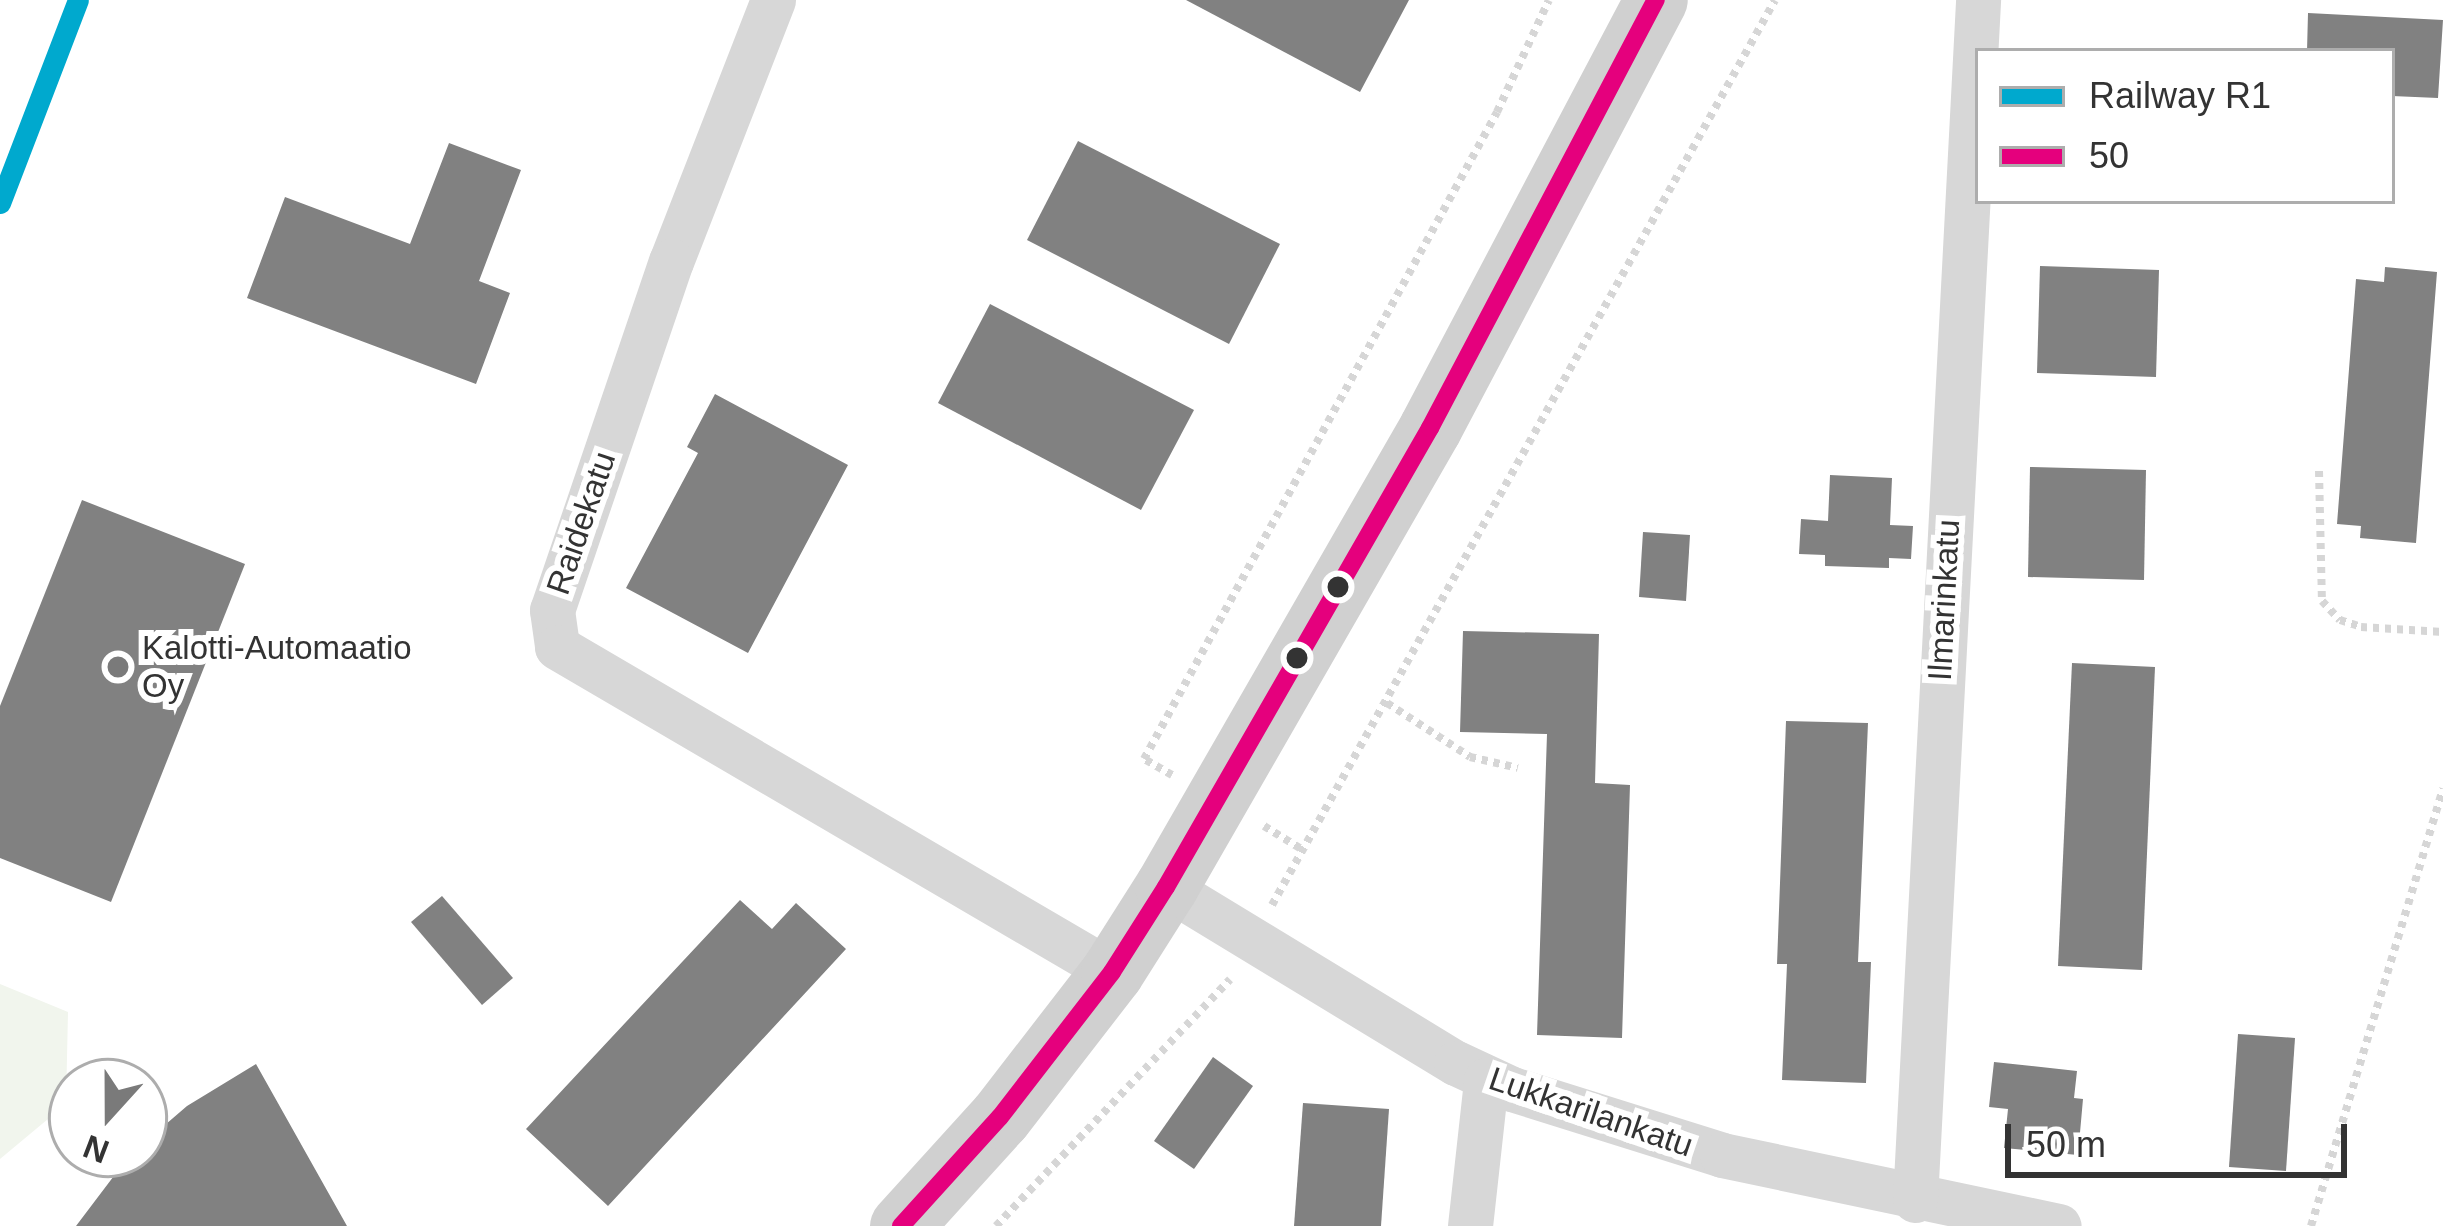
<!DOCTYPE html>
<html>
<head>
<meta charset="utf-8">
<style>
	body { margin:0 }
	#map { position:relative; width:2443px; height:1226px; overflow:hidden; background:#fff; font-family:Arial,sans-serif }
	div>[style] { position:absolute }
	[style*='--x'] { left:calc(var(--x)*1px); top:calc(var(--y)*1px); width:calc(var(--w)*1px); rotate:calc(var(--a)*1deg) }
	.green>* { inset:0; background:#f1f5ed }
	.building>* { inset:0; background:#818181 }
	.path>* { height:8px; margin-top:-4px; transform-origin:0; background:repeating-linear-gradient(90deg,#d6d6d6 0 6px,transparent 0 12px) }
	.street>* { height:45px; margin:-22.5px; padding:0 22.5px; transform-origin:22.5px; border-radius:22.5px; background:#d7d7d7 }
	.secondary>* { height:63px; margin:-31.5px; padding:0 31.5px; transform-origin:31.5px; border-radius:31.5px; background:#d0d0d0 }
	.bus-1>* { height:18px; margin:-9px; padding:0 9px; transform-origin:9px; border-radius:9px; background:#e5007d }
	.rail-1>* { height:21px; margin:-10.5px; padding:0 10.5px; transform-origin:10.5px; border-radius:10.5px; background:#00a9ce }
	.dots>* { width:33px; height:33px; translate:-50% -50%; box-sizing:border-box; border:6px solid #fff; border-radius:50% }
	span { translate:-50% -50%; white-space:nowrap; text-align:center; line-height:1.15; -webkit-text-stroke:12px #fff; paint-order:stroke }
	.street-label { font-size:33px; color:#333 }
	.poi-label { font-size:33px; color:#333 }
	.left { translate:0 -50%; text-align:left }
	.legend { position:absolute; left:1975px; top:48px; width:420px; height:156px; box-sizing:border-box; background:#fff; border:3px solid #adadad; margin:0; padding:15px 21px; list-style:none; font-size:36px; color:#333 }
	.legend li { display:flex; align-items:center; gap:24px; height:60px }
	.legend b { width:60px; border:3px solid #adadad }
	.north { position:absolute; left:48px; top:1058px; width:120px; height:120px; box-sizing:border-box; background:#fff; border:3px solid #adadad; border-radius:50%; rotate:201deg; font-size:33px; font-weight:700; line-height:48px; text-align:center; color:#333 }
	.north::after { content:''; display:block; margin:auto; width:42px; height:54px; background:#7a7a7a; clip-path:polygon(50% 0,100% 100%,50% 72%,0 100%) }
	.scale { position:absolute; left:2005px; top:1124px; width:342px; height:54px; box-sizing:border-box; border:6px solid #333; border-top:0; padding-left:15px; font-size:36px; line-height:42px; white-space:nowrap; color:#333; -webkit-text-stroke:9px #fff; paint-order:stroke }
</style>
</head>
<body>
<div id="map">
	<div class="green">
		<div style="clip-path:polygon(0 984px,68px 1012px,66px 1104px,0 1159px)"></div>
	</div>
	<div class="building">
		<div style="clip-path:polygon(1186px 0,1409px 0,1360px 92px)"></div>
		<div style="clip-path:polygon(2308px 13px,2443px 20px,2438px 98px,2392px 96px,2392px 51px,2307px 51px)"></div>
		<div style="clip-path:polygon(1078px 141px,1280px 244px,1229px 344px,1027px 240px)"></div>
		<div style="clip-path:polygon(449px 143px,521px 170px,479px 281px,510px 293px,476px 384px,247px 298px,285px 197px,410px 244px)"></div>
		<div style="clip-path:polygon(2040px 266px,2159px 270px,2156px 377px,2037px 373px)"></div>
		<div style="clip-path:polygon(2385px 267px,2437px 272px,2416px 543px,2360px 538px,2361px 526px,2337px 524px,2356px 279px,2384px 282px)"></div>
		<div style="clip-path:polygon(990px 304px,1194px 410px,1141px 510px,938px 403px)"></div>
		<div style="clip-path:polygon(715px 394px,848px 465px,748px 653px,626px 588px,698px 453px,687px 447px)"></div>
		<div style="clip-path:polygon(2030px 467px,2146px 470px,2144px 580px,2028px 577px)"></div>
		<div style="clip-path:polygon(1830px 475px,1892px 478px,1890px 525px,1913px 526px,1911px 559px,1889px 558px,1889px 568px,1825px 566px,1825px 555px,1799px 554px,1801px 519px,1828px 521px)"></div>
		<div style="clip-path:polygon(82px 500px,245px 564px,111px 902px,0 858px,0 706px)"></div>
		<div style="clip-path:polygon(1643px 532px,1690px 535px,1686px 601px,1639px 597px)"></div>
		<div style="clip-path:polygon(1463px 631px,1599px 634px,1595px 783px,1630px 785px,1622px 1038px,1537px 1035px,1547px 734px,1460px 732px)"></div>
		<div style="clip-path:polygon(2072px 663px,2155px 667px,2142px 970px,2058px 966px)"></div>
		<div style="clip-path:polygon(1786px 721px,1868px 723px,1858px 962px,1871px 962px,1866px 1083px,1782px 1080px,1787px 964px,1777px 964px)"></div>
		<div style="clip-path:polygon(442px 896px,513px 978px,482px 1005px,411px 922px)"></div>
		<div style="clip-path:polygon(740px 900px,772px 929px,796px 903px,846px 949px,608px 1206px,526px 1129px)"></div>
		<div style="clip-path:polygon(2238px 1034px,2295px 1038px,2286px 1171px,2229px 1167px)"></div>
		<div style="clip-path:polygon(1213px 1057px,1253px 1086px,1194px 1169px,1154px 1141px)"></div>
		<div style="clip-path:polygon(1994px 1062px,2077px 1071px,2074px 1098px,2083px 1099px,2078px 1155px,2004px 1148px,2008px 1109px,1989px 1107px)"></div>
		<div style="clip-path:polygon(256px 1064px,347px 1226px,76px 1226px,129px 1156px,144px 1154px,144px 1143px,187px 1106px)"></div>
		<div style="clip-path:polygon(1303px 1103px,1389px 1109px,1381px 1226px,1294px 1226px)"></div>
	</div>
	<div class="path">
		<div style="--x:2319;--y:471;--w:130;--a:88.7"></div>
		<div style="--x:2322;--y:601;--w:26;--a:47"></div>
		<div style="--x:2340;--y:620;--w:22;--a:18"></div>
		<div style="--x:2361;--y:627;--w:82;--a:3.5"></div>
		<div style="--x:1387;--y:703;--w:99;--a:33"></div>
		<div style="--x:1470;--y:757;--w:49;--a:12.9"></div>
		<div style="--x:1172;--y:775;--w:32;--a:-150"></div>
		<div style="--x:1144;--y:759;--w:737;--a:-61.38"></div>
		<div style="--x:1497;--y:112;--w:123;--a:-65.1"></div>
		<div style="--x:1264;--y:826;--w:46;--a:31.6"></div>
		<div style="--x:1272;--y:905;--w:1035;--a:-60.93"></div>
		<div style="--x:996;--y:1226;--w:340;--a:-46.5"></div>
		<div style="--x:2311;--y:1226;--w:457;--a:-73.2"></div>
	</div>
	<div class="street">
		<div style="--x:773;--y:0;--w:280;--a:111.3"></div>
		<div style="--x:671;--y:261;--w:369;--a:108.8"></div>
		<div style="--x:552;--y:610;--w:37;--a:82"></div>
		<div style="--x:557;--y:647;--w:643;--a:30.35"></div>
		<div style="--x:1166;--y:887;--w:339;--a:31.3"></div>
		<div style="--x:1456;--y:1063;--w:62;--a:24.9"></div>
		<div style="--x:1512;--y:1089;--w:220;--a:17.4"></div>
		<div style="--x:1722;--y:1155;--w:344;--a:11.9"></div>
		<div style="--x:1915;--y:1200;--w:1202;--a:-86.99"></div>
		<div style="--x:1470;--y:1226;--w:147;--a:-83.7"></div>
	</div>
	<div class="secondary">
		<div style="--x:901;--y:1226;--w:147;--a:-47.8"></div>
		<div style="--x:1000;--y:1117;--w:183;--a:-52.3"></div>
		<div style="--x:1112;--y:972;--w:101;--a:-57.6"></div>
		<div style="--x:1166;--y:887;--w:530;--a:-60.09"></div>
		<div style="--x:1430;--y:428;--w:484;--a:-62.2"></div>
	</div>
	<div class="bus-1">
		<div style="--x:901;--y:1226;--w:147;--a:-47.8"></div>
		<div style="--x:1000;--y:1117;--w:183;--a:-52.3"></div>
		<div style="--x:1112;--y:972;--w:101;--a:-57.6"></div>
		<div style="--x:1166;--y:887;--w:530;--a:-60.09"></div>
		<div style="--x:1430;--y:428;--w:484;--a:-62.2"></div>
	</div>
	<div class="rail-1">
		<div style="--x:0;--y:203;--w:217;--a:-69"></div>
	</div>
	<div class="dots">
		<div style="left:1338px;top:587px;background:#333"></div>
		<div style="left:1297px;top:658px;background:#333"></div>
		<div style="left:118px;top:667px;background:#7a7a7a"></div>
	</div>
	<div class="street-label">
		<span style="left:581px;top:523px;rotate:-71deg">Raidekatu</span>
		<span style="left:1944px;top:600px;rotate:-87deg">Ilmarinkatu</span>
		<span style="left:1591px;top:1112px;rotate:19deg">Lukkarilankatu</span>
	</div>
	<div class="poi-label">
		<span class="left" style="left:142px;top:667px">Kalotti-Automaatio<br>Oy</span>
	</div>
	<ul class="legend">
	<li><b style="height:15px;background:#00a9ce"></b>Railway R1</li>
	<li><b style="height:15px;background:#e5007d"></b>50</li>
	</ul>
	<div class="north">N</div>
	<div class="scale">50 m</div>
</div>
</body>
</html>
